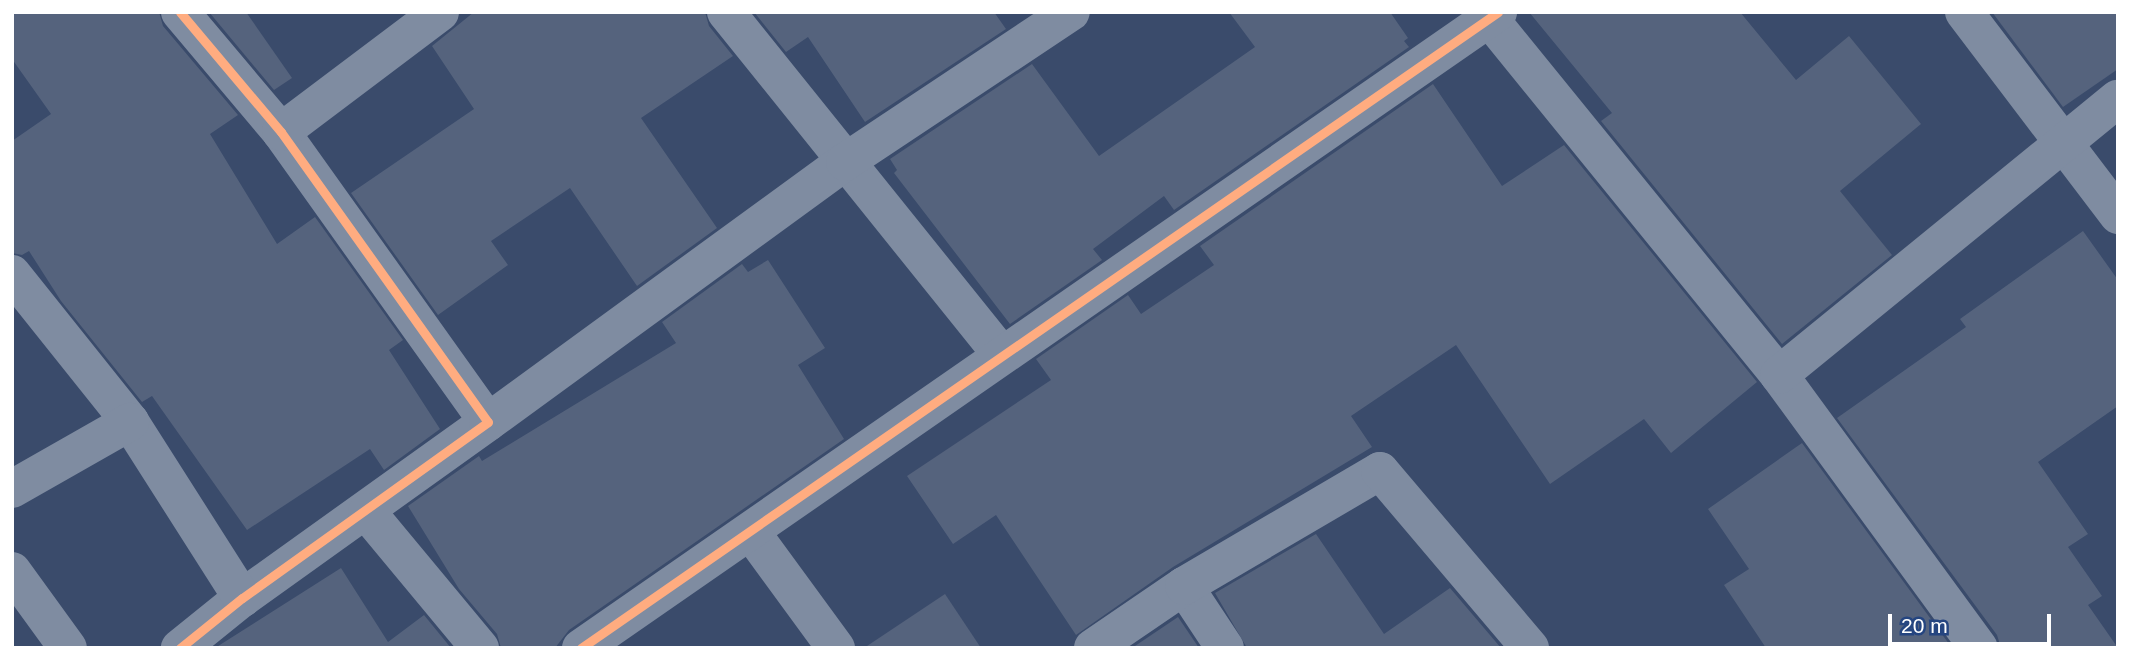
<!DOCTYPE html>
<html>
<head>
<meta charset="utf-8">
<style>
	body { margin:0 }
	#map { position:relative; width:2130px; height:660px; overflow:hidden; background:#3a4b6b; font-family:Arial,sans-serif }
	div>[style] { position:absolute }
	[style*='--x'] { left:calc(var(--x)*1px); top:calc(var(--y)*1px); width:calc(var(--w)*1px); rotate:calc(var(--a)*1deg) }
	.building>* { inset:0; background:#55637d }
	.minor>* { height:38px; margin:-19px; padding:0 19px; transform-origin:19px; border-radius:19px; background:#7f8ca1 }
	.cycleway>* { height:9px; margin:-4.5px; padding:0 4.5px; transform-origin:4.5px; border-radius:4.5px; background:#ffac80 }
	span { translate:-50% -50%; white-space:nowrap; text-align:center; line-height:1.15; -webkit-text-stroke:6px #254580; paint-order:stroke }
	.frame { position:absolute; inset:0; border:14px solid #fff; pointer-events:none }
	.scale { position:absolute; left:1888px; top:614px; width:163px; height:32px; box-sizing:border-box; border:4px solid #fff; border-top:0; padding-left:9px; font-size:21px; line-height:24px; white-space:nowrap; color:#fff; -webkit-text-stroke:5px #254580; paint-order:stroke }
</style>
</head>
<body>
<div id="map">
	<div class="building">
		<div style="clip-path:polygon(12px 12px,159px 12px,163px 26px,238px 115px,210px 134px,277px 244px,315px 217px,403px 340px,389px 350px,440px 429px,384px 470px,370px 449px,247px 530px,152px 396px,142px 402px,61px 301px,29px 251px,22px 255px,12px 253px,12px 141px,51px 114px,12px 59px)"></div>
		<div style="clip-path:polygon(209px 12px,246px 12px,292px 78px,274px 90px)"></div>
		<div style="clip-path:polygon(474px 12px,705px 12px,709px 26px,733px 56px,641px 118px,717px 228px,637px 286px,570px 188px,491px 241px,508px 265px,438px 315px,351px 193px,474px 109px,432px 46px)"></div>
		<div style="clip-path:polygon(754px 12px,994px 12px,1006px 29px,865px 122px,808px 37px,786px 52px)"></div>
		<div style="clip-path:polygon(1229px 12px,1390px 12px,1408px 38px,1404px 41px,1409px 47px,1174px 210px,1164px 196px,1093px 249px,1102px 260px,1010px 324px,894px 173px,897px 170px,890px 159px,1032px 64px,1099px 156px,1255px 47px)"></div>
		<div style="clip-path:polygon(1529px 12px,1740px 12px,1796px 80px,1849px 36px,1921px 124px,1840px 191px,1892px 255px,1782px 344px,1601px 121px,1612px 113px)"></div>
		<div style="clip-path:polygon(1992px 12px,2118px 12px,2118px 69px,2063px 107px)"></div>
		<div style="clip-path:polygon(1433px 84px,1502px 186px,1564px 145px,1757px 382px,1671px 453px,1644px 419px,1550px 484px,1456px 345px,1351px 416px,1372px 447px,1173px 567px,1076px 635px,996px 515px,953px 544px,907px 476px,1051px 380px,1036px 359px,1128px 295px,1141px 314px,1214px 265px,1200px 246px)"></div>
		<div style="clip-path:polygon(2083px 231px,2118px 280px,2118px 406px,2038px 462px,2088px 534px,2068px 547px,2102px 596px,2088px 605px,2118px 648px,2001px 648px,1997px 635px,1837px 418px,1966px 327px,1960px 319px)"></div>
		<div style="clip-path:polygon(768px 260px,825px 348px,798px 365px,844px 439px,569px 630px,555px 648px,501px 648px,497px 634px,459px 589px,408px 506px,479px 456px,482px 461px,676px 343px,662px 322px,742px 264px,748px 272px)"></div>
		<div style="clip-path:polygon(1802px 443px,1952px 648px,1766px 648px,1724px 585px,1749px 569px,1708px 509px)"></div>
		<div style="clip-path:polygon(1316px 534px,1384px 634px,1450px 588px,1501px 648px,1247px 648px,1215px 593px)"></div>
		<div style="clip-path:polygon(341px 568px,388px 642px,424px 615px,451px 648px,215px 648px)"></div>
		<div style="clip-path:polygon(945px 594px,981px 648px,864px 648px)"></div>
		<div style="clip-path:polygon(1178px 617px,1199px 648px,1132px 648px)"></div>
	</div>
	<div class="minor">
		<div style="--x:180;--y:12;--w:157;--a:49.9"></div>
		<div style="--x:281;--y:132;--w:356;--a:54.5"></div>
		<div style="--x:488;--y:422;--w:302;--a:144.4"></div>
		<div style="--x:242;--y:598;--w:80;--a:141.1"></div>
		<div style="--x:726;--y:12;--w:440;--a:51.2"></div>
		<div style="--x:1964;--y:12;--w:255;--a:52.8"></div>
		<div style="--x:1489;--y:18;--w:460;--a:50.9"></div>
		<div style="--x:1779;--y:375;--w:338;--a:53.8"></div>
		<div style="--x:281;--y:132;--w:199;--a:-37"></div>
		<div style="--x:12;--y:274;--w:189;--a:51.4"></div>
		<div style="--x:130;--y:422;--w:209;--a:57.5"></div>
		<div style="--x:1779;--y:375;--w:437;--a:-39.2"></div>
		<div style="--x:488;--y:422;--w:442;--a:-36.1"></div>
		<div style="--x:845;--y:162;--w:271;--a:-33.6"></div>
		<div style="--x:12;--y:489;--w:136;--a:-29.6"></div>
		<div style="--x:367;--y:512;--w:177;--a:50.3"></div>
		<div style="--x:751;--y:532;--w:144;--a:53.8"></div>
		<div style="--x:12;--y:571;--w:95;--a:54"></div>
		<div style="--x:1184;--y:586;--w:74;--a:56.5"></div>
		<div style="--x:581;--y:648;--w:1116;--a:-34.74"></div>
		<div style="--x:1093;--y:648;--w:110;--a:-34.3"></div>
		<div style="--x:1184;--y:586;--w:227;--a:-30.4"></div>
		<div style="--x:1380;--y:471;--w:232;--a:49.7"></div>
	</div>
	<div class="cycleway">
		<div style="--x:180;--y:12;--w:157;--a:49.9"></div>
		<div style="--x:281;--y:132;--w:356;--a:54.5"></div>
		<div style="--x:488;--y:422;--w:302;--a:144.4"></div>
		<div style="--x:242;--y:598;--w:80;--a:141.1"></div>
		<div style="--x:581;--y:648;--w:1116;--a:-34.74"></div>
	</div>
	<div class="frame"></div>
	<div class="scale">20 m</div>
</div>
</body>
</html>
